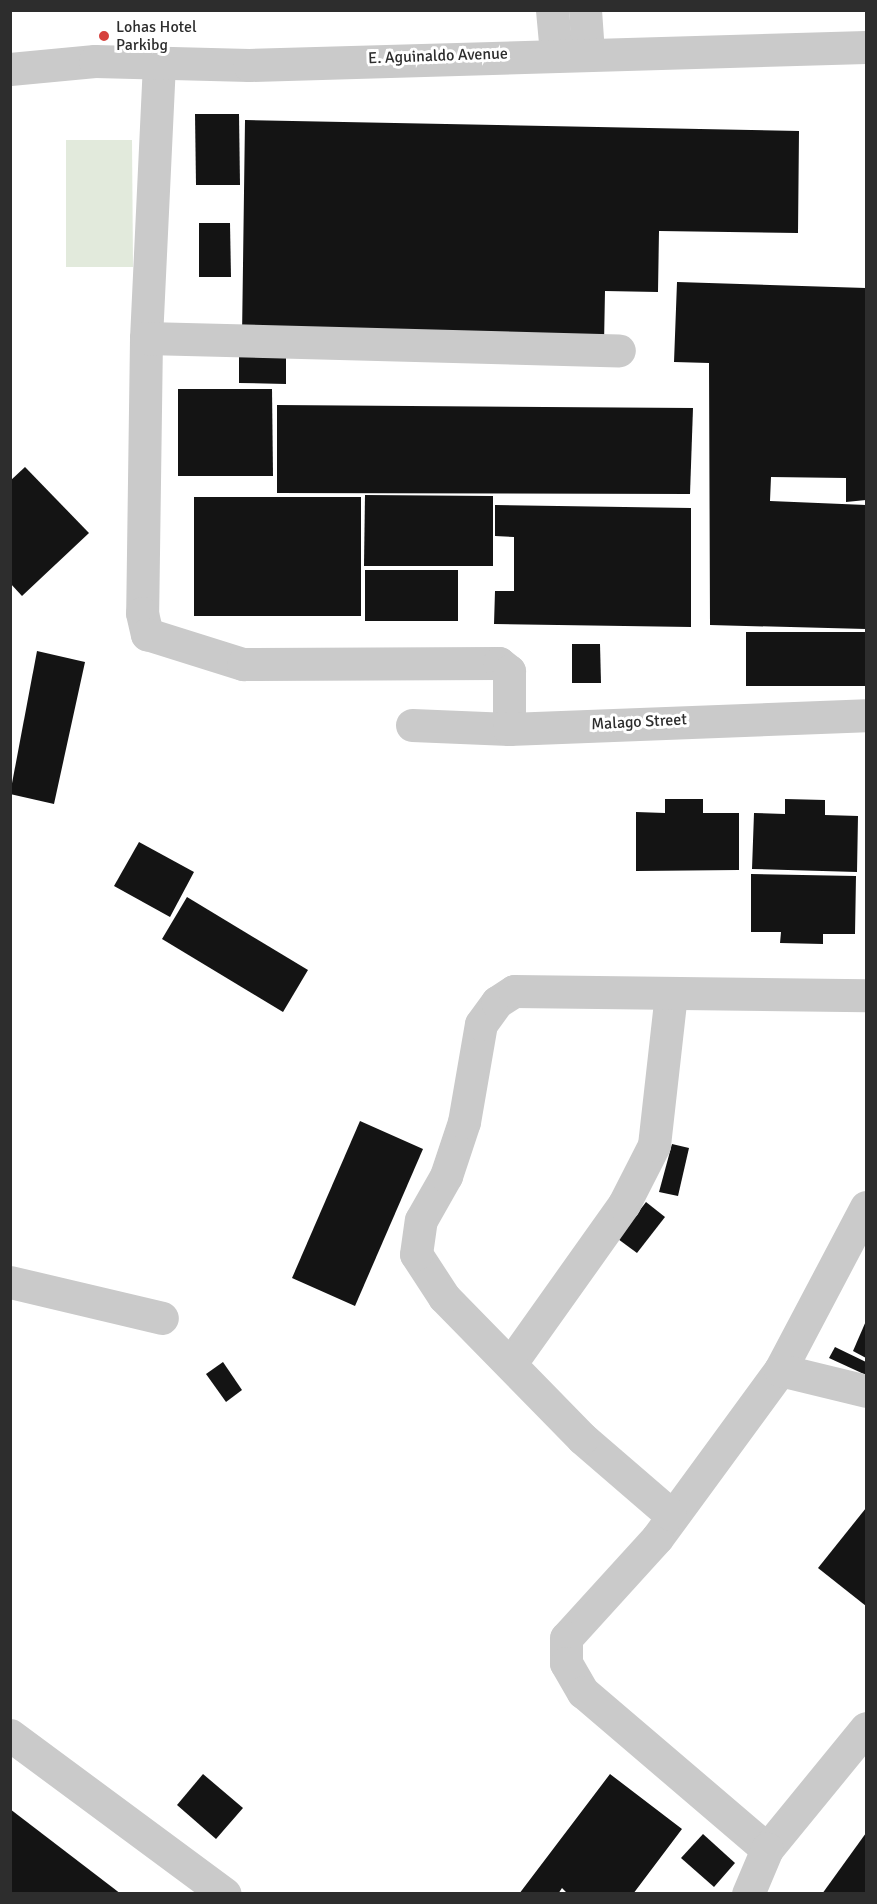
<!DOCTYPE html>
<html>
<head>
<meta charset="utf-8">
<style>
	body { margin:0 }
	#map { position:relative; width:877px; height:1904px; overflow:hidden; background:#fff; font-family:Signika,sans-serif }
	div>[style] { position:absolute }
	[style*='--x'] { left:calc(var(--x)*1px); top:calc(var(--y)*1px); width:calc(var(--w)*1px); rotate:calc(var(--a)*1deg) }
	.green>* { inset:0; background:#e2eadc }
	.building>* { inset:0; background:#141414 }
	.minor>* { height:33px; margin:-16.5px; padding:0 16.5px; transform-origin:16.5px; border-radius:16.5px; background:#cacaca }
	.dots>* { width:16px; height:16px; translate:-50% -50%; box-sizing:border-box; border:3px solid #fff; border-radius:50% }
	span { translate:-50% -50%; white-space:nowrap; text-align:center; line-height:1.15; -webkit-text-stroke:6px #fff; paint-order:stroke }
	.poi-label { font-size:16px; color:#2d2d2d }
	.left { translate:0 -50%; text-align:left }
	.street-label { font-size:16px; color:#2d2d2d }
	.frame { position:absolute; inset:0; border:12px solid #2d2d2d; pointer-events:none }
</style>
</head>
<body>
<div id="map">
	<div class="green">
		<div style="clip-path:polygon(66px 140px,132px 140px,133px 267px,66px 267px)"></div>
	</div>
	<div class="building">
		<div style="clip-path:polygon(195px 114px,239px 114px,240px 185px,196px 185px)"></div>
		<div style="clip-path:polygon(245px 120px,799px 131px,798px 233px,659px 231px,658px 292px,605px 291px,604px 344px,242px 337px)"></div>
		<div style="clip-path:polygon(199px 223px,230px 223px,231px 277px,199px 277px)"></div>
		<div style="clip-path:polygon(677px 282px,866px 288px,866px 500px,846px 502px,846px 478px,771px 477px,770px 501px,866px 505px,866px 629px,710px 625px,709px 363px,674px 362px)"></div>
		<div style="clip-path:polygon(239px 355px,286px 355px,286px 384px,239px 383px)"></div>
		<div style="clip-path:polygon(178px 389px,272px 389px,273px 476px,178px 476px)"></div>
		<div style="clip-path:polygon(277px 405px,693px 408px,690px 494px,277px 493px)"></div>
		<div style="clip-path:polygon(25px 467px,89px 533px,22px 596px,10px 583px,10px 481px)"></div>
		<div style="clip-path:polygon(365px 495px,493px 496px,493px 566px,364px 566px)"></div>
		<div style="clip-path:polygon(194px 497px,361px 497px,361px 616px,194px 616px)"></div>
		<div style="clip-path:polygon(495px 505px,691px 508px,691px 627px,494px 624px,495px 591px,514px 591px,514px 537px,495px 536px)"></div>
		<div style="clip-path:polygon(365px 570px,458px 570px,458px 621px,365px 621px)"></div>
		<div style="clip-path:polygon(746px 632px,866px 632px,866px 686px,746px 686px)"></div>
		<div style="clip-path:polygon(572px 644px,600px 644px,601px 683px,572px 683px)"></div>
		<div style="clip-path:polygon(37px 651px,85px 662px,54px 804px,10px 794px)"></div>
		<div style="clip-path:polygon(665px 799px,703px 799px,703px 813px,739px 813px,739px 870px,636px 871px,636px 812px,665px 813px)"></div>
		<div style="clip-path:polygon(785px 799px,825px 800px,825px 815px,858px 816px,857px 872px,752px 869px,754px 813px,785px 814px)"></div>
		<div style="clip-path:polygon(139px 842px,194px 872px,170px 917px,114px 886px)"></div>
		<div style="clip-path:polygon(751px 874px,856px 876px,855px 934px,823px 934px,823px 944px,780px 943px,781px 932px,751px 932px)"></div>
		<div style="clip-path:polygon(187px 897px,308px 970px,283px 1012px,162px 939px)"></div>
		<div style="clip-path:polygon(360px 1121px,423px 1149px,355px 1306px,292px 1278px)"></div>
		<div style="clip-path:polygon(672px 1144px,689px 1148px,678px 1196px,659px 1192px)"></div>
		<div style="clip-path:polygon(646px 1202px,665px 1217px,637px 1253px,618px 1239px)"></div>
		<div style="clip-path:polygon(866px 1321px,866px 1358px,853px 1351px)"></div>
		<div style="clip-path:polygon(835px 1347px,866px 1362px,866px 1375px,829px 1358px)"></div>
		<div style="clip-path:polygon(223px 1362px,242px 1390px,226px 1402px,206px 1374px)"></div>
		<div style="clip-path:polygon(866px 1508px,866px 1606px,818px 1568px)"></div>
		<div style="clip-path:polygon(203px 1774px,243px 1808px,216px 1839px,177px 1805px)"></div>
		<div style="clip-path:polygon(610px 1774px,682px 1829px,633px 1894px,568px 1894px,562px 1888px,558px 1894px,519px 1894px)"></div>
		<div style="clip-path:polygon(10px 1809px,121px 1894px,10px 1894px)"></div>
		<div style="clip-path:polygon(866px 1833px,866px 1894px,822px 1894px)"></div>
		<div style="clip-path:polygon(703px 1834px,735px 1863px,714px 1887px,681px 1858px)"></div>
	</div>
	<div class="minor">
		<div style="--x:552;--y:10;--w:43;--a:84.7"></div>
		<div style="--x:585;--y:10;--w:43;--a:86"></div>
		<div style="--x:159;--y:63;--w:275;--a:92.7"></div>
		<div style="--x:146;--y:338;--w:275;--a:90.8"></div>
		<div style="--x:142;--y:613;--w:22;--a:77"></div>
		<div style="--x:147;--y:634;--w:101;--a:17.4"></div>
		<div style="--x:243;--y:664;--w:256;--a:-0.2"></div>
		<div style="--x:499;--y:663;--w:13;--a:39"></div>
		<div style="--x:509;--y:671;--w:58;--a:90"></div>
		<div style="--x:10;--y:69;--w:85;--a:-5.4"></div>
		<div style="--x:95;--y:61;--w:154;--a:1.5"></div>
		<div style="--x:249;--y:65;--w:617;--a:-1.67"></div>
		<div style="--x:146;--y:338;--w:473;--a:1.5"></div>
		<div style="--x:412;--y:725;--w:97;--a:2.4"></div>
		<div style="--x:509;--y:729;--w:357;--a:-2.2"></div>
		<div style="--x:866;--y:1207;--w:184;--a:117.8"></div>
		<div style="--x:780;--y:1370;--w:208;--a:126.2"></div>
		<div style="--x:657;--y:1538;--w:135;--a:132.3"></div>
		<div style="--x:566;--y:1638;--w:25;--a:90"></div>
		<div style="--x:566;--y:1663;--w:34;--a:60"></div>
		<div style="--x:583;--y:1692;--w:242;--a:40.5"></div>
		<div style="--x:767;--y:1849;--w:156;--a:-50.7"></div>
		<div style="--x:10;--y:1282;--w:156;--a:13.3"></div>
		<div style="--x:511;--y:1363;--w:195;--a:-54.6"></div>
		<div style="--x:624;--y:1204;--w:66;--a:-63"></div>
		<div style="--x:654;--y:1145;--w:153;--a:-83.6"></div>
		<div style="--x:780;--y:1370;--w:89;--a:13.7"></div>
		<div style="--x:670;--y:1514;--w:116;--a:-139.2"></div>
		<div style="--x:582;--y:1438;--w:197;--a:-134.4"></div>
		<div style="--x:444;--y:1297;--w:51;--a:-123.1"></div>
		<div style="--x:416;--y:1254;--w:34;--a:-82"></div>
		<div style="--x:421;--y:1220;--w:51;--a:-60.4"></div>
		<div style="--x:446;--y:1176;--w:57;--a:-71.6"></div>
		<div style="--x:464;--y:1122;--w:99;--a:-80.2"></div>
		<div style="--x:481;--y:1024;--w:27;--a:-54"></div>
		<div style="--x:497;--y:1002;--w:20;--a:-33"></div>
		<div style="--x:514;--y:991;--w:352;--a:0.7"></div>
		<div style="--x:10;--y:1735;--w:267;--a:36.5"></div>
		<div style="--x:748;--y:1894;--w:49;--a:-67.1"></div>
	</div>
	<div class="dots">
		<div style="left:104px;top:36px;background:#d6413d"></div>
	</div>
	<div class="poi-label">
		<span class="left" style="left:116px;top:36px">Lohas Hotel<br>Parkibg</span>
	</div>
	<div class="street-label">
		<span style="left:438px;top:56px;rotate:-2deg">E. Aguinaldo Avenue</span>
		<span style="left:639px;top:722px;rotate:-3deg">Malago Street</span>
	</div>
	<div class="frame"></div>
</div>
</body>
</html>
